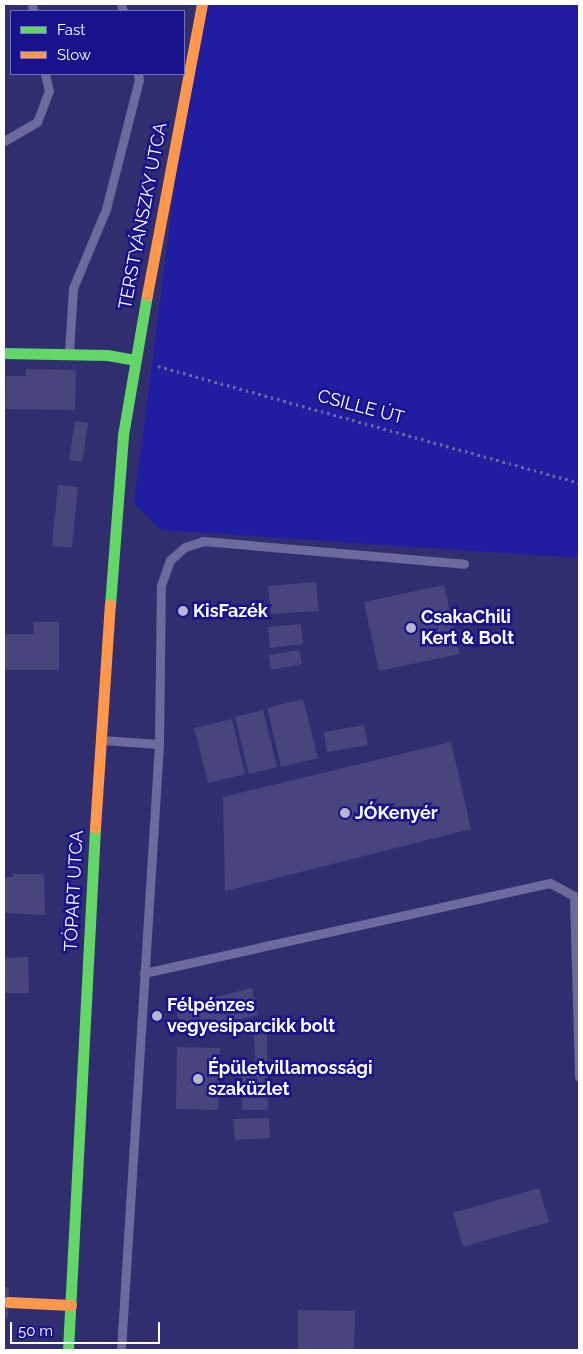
<!DOCTYPE html>
<html>
<head>
<meta charset="utf-8">
<style>
	body { margin:0 }
	#map { position:relative; width:583px; height:1354px; overflow:hidden; background:#312e70; font-family:Raleway,sans-serif }
	div>[style] { position:absolute }
	[style*='--x'] { left:calc(var(--x)*1px); top:calc(var(--y)*1px); width:calc(var(--w)*1px); rotate:calc(var(--a)*1deg) }
	.green>* { inset:0; background:#211da0 }
	.building>* { inset:0; background:#48457c }
	.path>* { height:3px; margin-top:-1.5px; transform-origin:0; background:repeating-linear-gradient(90deg,#6d6a9d 0 2.5px,transparent 0 6.5px) }
	.lane>* { height:9px; margin:-4.5px; padding:0 4.5px; transform-origin:4.5px; border-radius:4.5px; background:#6d6a9d }
	.fast>* { height:11px; margin:-5.5px; padding:0 5.5px; transform-origin:5.5px; border-radius:5.5px; background:#63d668 }
	.slow>* { height:11px; margin:-5.5px; padding:0 5.5px; transform-origin:5.5px; border-radius:5.5px; background:#ff974d }
	.dots>* { width:14px; height:14px; translate:-50% -50%; box-sizing:border-box; border:2px solid #18128c; border-radius:50% }
	span { translate:-50% -50%; white-space:nowrap; text-align:center; line-height:1.15; -webkit-text-stroke:5px #18128c; paint-order:stroke }
	.street-label { font-size:18px; color:#fff }
	.poi-label { font-size:18px; color:#fff; font-weight:700 }
	.left { translate:0 -50%; text-align:left }
	.frame { position:absolute; inset:0; border:5px solid #fff; pointer-events:none }
	.legend { position:absolute; left:10px; top:10px; width:175px; height:65px; box-sizing:border-box; background:#18128c; border:1px solid #7471ba; margin:0; padding:6px 9px; list-style:none; font-size:15px; color:#fff }
	.legend li { display:flex; align-items:center; gap:10px; height:25px }
	.legend b { width:25px; border:1px solid #7471ba }
	.scale { position:absolute; left:10px; top:1322px; width:150px; height:22px; box-sizing:border-box; border:2px solid #fff; border-top:0; padding-left:6px; font-size:15px; line-height:18px; white-space:nowrap; color:#fff; -webkit-text-stroke:4px #18128c; paint-order:stroke }
</style>
</head>
<body>
<div id="map">
	<div class="green">
		<div style="clip-path:polygon(198px 4px,579px 4px,579px 558px,161px 530px,134px 503px)"></div>
	</div>
	<div class="building">
		<div style="clip-path:polygon(26px 369px,76px 370px,75px 410px,5px 409px,6px 376px,26px 376px)"></div>
		<div style="clip-path:polygon(75px 421px,88px 423px,82px 462px,69px 460px)"></div>
		<div style="clip-path:polygon(58px 485px,78px 487px,72px 548px,52px 546px)"></div>
		<div style="clip-path:polygon(316px 582px,319px 611px,271px 614px,268px 586px)"></div>
		<div style="clip-path:polygon(444px 585px,459px 654px,379px 671px,364px 602px)"></div>
		<div style="clip-path:polygon(33px 622px,59px 622px,59px 670px,4px 670px,4px 634px,34px 634px)"></div>
		<div style="clip-path:polygon(301px 624px,303px 644px,270px 648px,268px 627px)"></div>
		<div style="clip-path:polygon(299px 650px,302px 664px,271px 670px,269px 655px)"></div>
		<div style="clip-path:polygon(303px 699px,318px 758px,281px 767px,267px 708px)"></div>
		<div style="clip-path:polygon(263px 710px,277px 767px,249px 774px,235px 717px)"></div>
		<div style="clip-path:polygon(232px 719px,245px 774px,208px 783px,194px 728px)"></div>
		<div style="clip-path:polygon(364px 725px,368px 745px,327px 752px,324px 732px)"></div>
		<div style="clip-path:polygon(451px 742px,471px 829px,225px 891px,223px 797px)"></div>
		<div style="clip-path:polygon(13px 874px,44px 874px,45px 915px,4px 913px,4px 877px,13px 877px)"></div>
		<div style="clip-path:polygon(28px 957px,29px 993px,4px 993px,4px 958px)"></div>
		<div style="clip-path:polygon(252px 988px,258px 1015px,182px 1034px,176px 1007px)"></div>
		<div style="clip-path:polygon(254px 1030px,267px 1030px,268px 1110px,242px 1110px,241px 1066px,255px 1065px)"></div>
		<div style="clip-path:polygon(177px 1047px,220px 1048px,218px 1110px,176px 1109px)"></div>
		<div style="clip-path:polygon(269px 1118px,270px 1138px,235px 1140px,233px 1119px)"></div>
		<div style="clip-path:polygon(539px 1188px,549px 1222px,463px 1247px,453px 1213px)"></div>
		<div style="clip-path:polygon(4px 1287px,9px 1287px,8px 1318px,4px 1318px)"></div>
		<div style="clip-path:polygon(298px 1310px,355px 1311px,354px 1350px,298px 1350px)"></div>
	</div>
	<div class="path">
		<div style="--x:158;--y:366;--w:437;--a:15.5"></div>
	</div>
	<div class="lane">
		<div style="--x:32;--y:4;--w:7;--a:82"></div>
		<div style="--x:121;--y:4;--w:7;--a:74"></div>
		<div style="--x:4;--y:141;--w:38;--a:-30"></div>
		<div style="--x:37;--y:122;--w:33;--a:-69"></div>
		<div style="--x:49;--y:91;--w:17;--a:-103"></div>
		<div style="--x:69;--y:352;--w:64;--a:-86.4"></div>
		<div style="--x:73;--y:288;--w:86;--a:-67.3"></div>
		<div style="--x:106;--y:209;--w:133;--a:-75.7"></div>
		<div style="--x:139;--y:80;--w:6;--a:-99"></div>
		<div style="--x:102;--y:740;--w:57;--a:4"></div>
		<div style="--x:144;--y:973;--w:416;--a:-12.5"></div>
		<div style="--x:550;--y:883;--w:27;--a:28"></div>
		<div style="--x:574;--y:896;--w:181;--a:88.4"></div>
		<div style="--x:121;--y:1350;--w:607;--a:-86.41"></div>
		<div style="--x:159;--y:744;--w:159;--a:-89.3"></div>
		<div style="--x:161;--y:585;--w:27;--a:-70"></div>
		<div style="--x:170;--y:560;--w:20;--a:-41"></div>
		<div style="--x:185;--y:547;--w:19;--a:-18"></div>
		<div style="--x:203;--y:541;--w:262;--a:5"></div>
	</div>
	<div class="fast">
		<div style="--x:4;--y:353;--w:103;--a:1.1"></div>
		<div style="--x:107;--y:355;--w:27;--a:10"></div>
		<div style="--x:110;--y:605;--w:170;--a:-85.6"></div>
		<div style="--x:123;--y:435;--w:142;--a:-80.3"></div>
		<div style="--x:68;--y:1350;--w:523;--a:-87.04"></div>
	</div>
	<div class="slow">
		<div style="--x:147;--y:295;--w:296;--a:-79.3"></div>
		<div style="--x:95;--y:828;--w:224;--a:-86.2"></div>
		<div style="--x:8;--y:1302;--w:63;--a:2.7"></div>
	</div>
	<div class="dots">
		<div style="left:183px;top:611px;background:#b7b6cd"></div>
		<div style="left:411px;top:628px;background:#b7b6cd"></div>
		<div style="left:345px;top:813px;background:#b7b6cd"></div>
		<div style="left:157px;top:1016px;background:#b7b6cd"></div>
		<div style="left:198px;top:1079px;background:#b7b6cd"></div>
	</div>
	<div class="street-label">
		<span style="left:143px;top:216px;rotate:-79deg">TERSTYÁNSZKY UTCA</span>
		<span style="left:361px;top:407px;rotate:15deg">CSILLE ÚT</span>
		<span style="left:74px;top:891px;rotate:-87deg">TÓPART UTCA</span>
	</div>
	<div class="poi-label">
		<span class="left" style="left:193px;top:611px">KisFazék</span>
		<span class="left" style="left:421px;top:628px">CsakaChili<br>Kert &amp; Bolt</span>
		<span class="left" style="left:355px;top:813px">JÓKenyér</span>
		<span class="left" style="left:167px;top:1016px">Félpénzes<br>vegyesiparcikk bolt</span>
		<span class="left" style="left:208px;top:1079px">Épületvillamossági<br>szaküzlet</span>
	</div>
	<div class="frame"></div>
	<ul class="legend">
	<li><b style="height:6px;background:#63d668"></b>Fast</li>
	<li><b style="height:6px;background:#ff974d"></b>Slow</li>
	</ul>
	<div class="scale">50 m</div>
</div>
</body>
</html>
